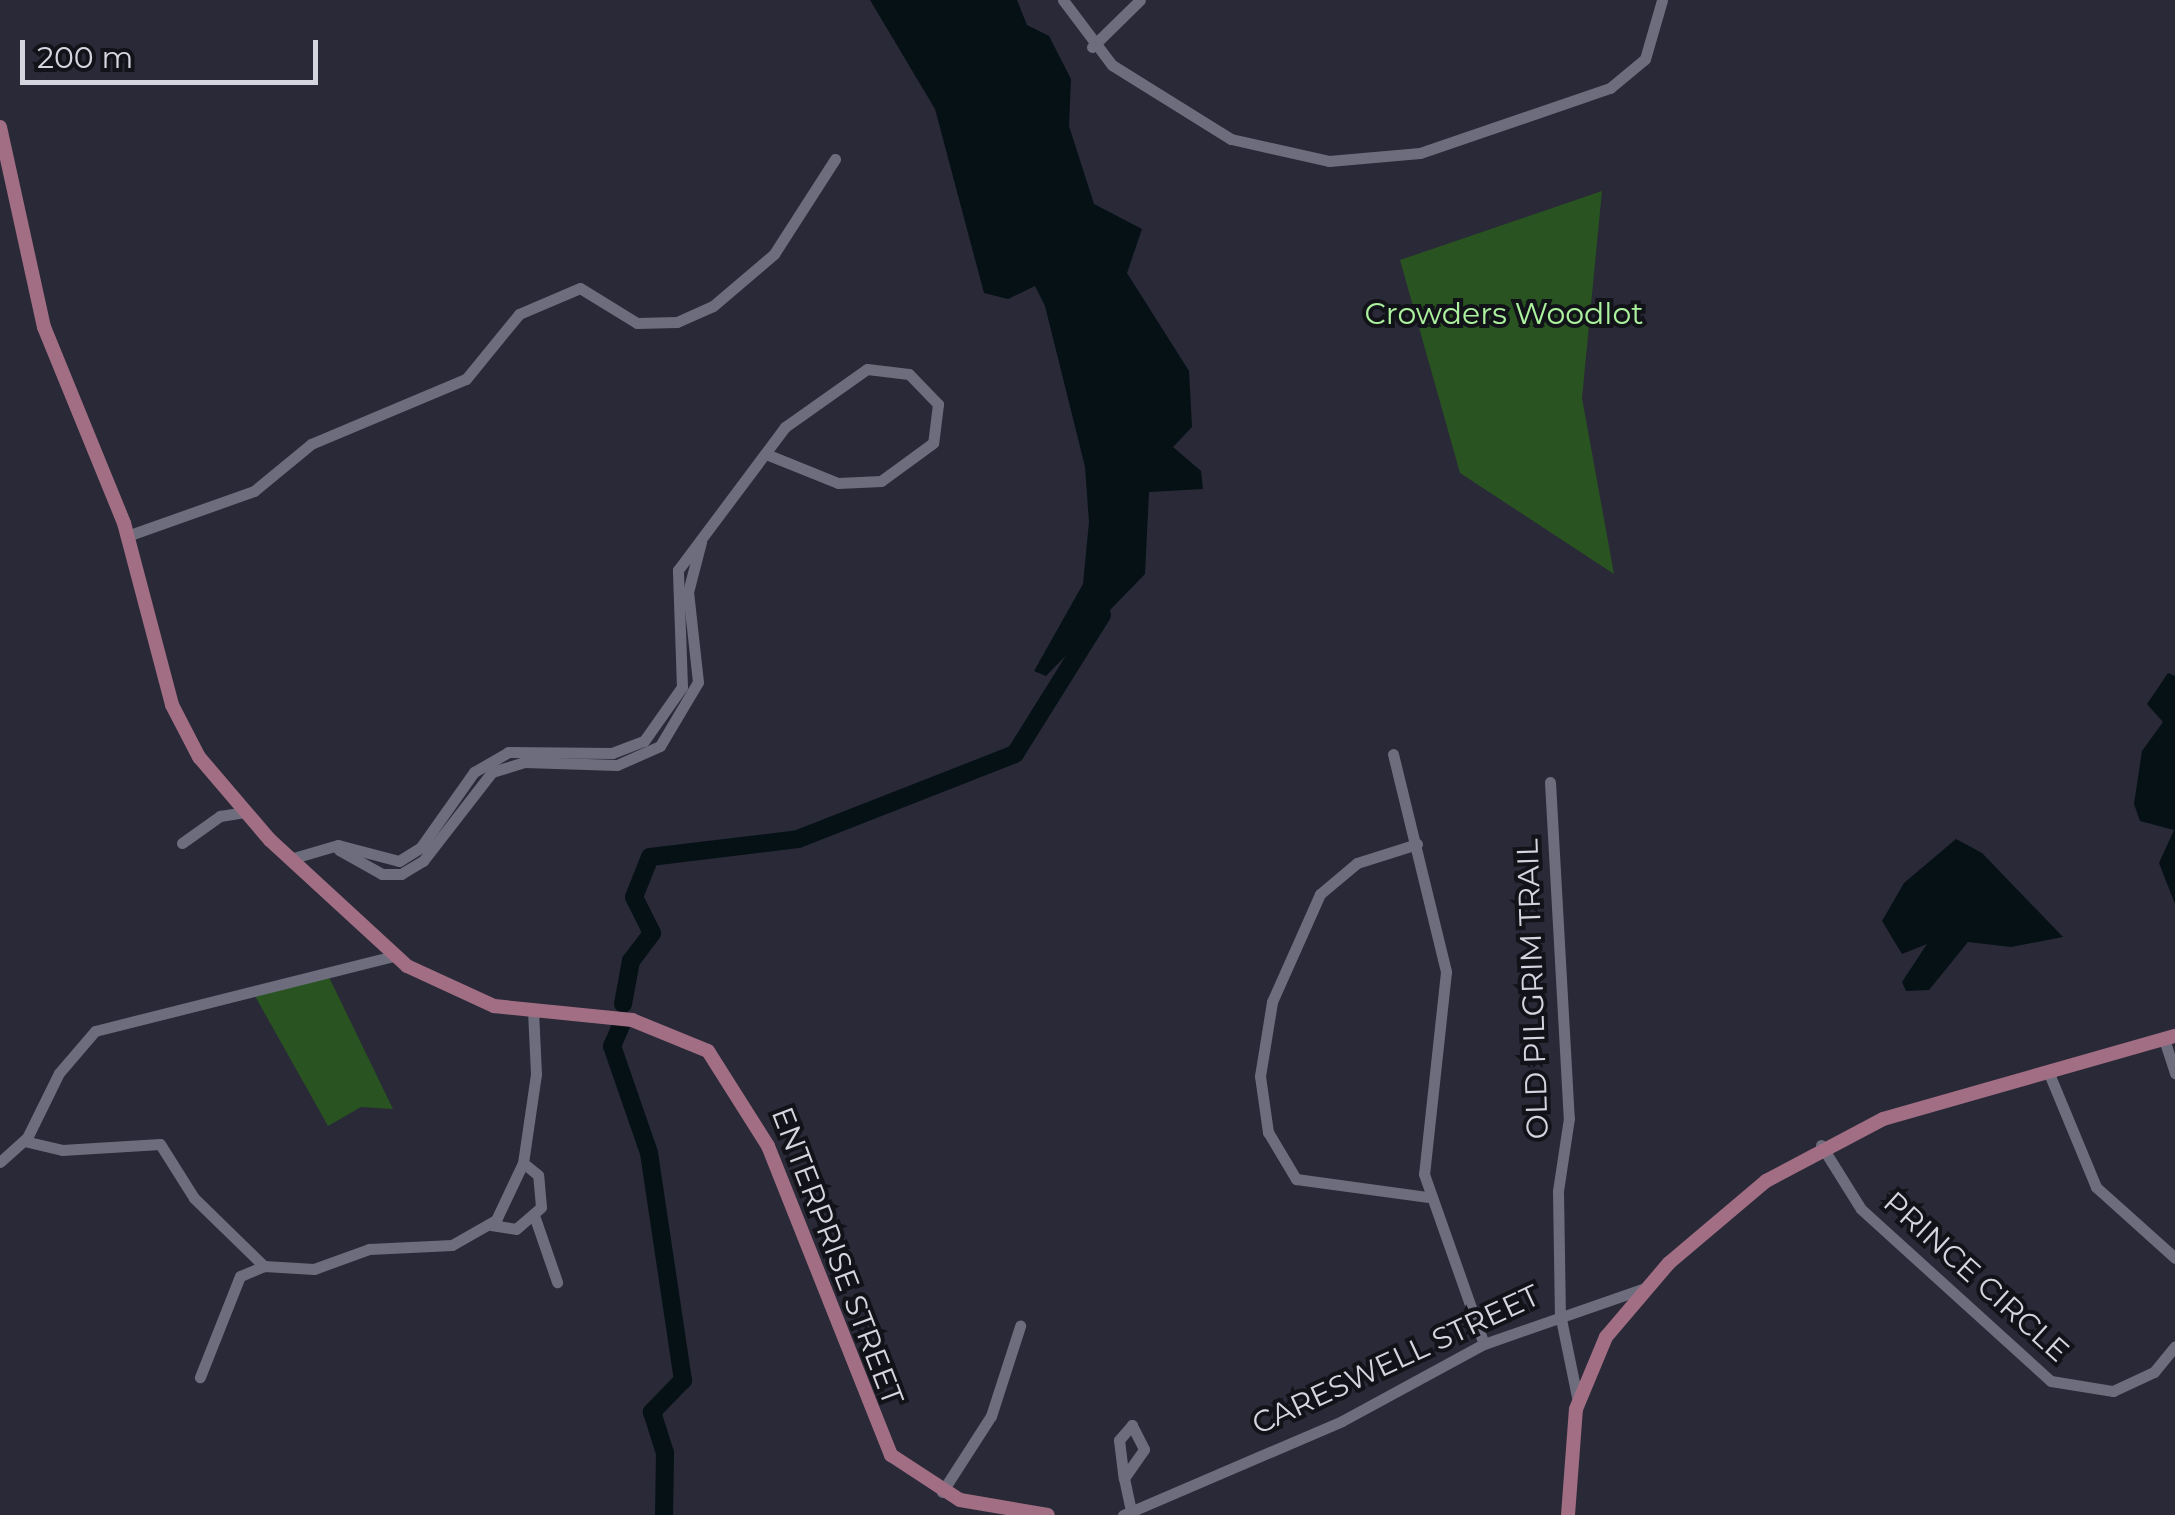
<!DOCTYPE html>
<html>
<head>
<meta charset="utf-8">
<style>
	body { margin:0 }
	#map { position:relative; width:2175px; height:1515px; overflow:hidden; background:#292938; font-family:Montserrat,sans-serif }
	div>[style] { position:absolute }
	[style*='--x'] { left:calc(var(--x)*1px); top:calc(var(--y)*1px); width:calc(var(--w)*1px); rotate:calc(var(--a)*1deg) }
	.green>* { inset:0; background:#295320 }
	.water>* { inset:0; background:#051115 }
	.river>* { height:18px; margin:-9px; padding:0 9px; transform-origin:9px; border-radius:9px; background:#051115 }
	.minor>* { height:11px; margin:-5.5px; padding:0 5.5px; transform-origin:5.5px; border-radius:5.5px; background:#6d6d7e }
	.major>* { height:14px; margin:-7px; padding:0 7px; transform-origin:7px; border-radius:7px; background:#a16e83 }
	span { translate:-50% -50%; white-space:nowrap; text-align:center; line-height:1.15; -webkit-text-stroke:8px #121319; paint-order:stroke }
	.park-label { font-size:30px; color:#acf29e }
	.street-label { font-size:30px; color:#d5d5df }
	.scale { position:absolute; left:20px; top:40px; width:298px; height:45px; box-sizing:border-box; border:5px solid #d5d5df; border-top:0; padding-left:12px; font-size:30px; line-height:35px; white-space:nowrap; color:#d5d5df; -webkit-text-stroke:8px #121319; paint-order:stroke }
</style>
</head>
<body>
<div id="map">
	<div class="green">
		<div style="clip-path:polygon(1602px 191px,1582px 398px,1614px 574px,1460px 473px,1400px 260px)"></div>
		<div style="clip-path:polygon(326px 971px,393px 1109px,361px 1107px,328px 1126px,255px 996px)"></div>
	</div>
	<div class="water">
		<div style="clip-path:polygon(870px 0,1017px 0,1027px 25px,1049px 36px,1071px 79px,1069px 126px,1094px 204px,1142px 229px,1127px 273px,1189px 371px,1192px 427px,1173px 447px,1201px 471px,1203px 489px,1149px 492px,1145px 574px,1046px 676px,1034px 671px,1083px 584px,1089px 522px,1085px 467px,1045px 306px,1035px 286px,1008px 299px,984px 293px,935px 109px)"></div>
		<div style="clip-path:polygon(2168px 673px,2175px 676px,2175px 904px,2159px 863px,2174px 830px,2140px 821px,2134px 804px,2142px 751px,2163px 722px,2147px 704px)"></div>
		<div style="clip-path:polygon(1956px 839px,1982px 853px,2063px 937px,2011px 947px,1968px 942px,1929px 990px,1906px 991px,1902px 982px,1927px 944px,1902px 954px,1882px 921px,1904px 883px)"></div>
	</div>
	<div class="river">
		<div style="--x:623;--y:1004;--w:44;--a:-79.5"></div>
		<div style="--x:631;--y:961;--w:35;--a:-53"></div>
		<div style="--x:652;--y:933;--w:40;--a:-116.6"></div>
		<div style="--x:634;--y:897;--w:43;--a:-68.2"></div>
		<div style="--x:650;--y:857;--w:149;--a:-6.9"></div>
		<div style="--x:798;--y:839;--w:233;--a:-21.4"></div>
		<div style="--x:1015;--y:754;--w:164;--a:-58"></div>
		<div style="--x:622;--y:1023;--w:25;--a:113"></div>
		<div style="--x:612;--y:1046;--w:113;--a:70.9"></div>
		<div style="--x:649;--y:1153;--w:230;--a:81.5"></div>
		<div style="--x:683;--y:1380;--w:45;--a:134.1"></div>
		<div style="--x:652;--y:1412;--w:43;--a:72.4"></div>
		<div style="--x:665;--y:1453;--w:62;--a:90.9"></div>
	</div>
	<div class="minor">
		<div style="--x:1063;--y:0;--w:81;--a:53"></div>
		<div style="--x:1112;--y:65;--w:140;--a:31.9"></div>
		<div style="--x:1231;--y:139;--w:100;--a:12.7"></div>
		<div style="--x:1329;--y:161;--w:91;--a:-5"></div>
		<div style="--x:1420;--y:153;--w:201;--a:-18.9"></div>
		<div style="--x:1610;--y:88;--w:45;--a:-39.6"></div>
		<div style="--x:1645;--y:59;--w:61;--a:-73.9"></div>
		<div style="--x:1092;--y:47;--w:67;--a:-44.4"></div>
		<div style="--x:127;--y:536;--w:135;--a:-19.5"></div>
		<div style="--x:254;--y:491;--w:74;--a:-39.5"></div>
		<div style="--x:311;--y:444;--w:168;--a:-22.8"></div>
		<div style="--x:466;--y:379;--w:84;--a:-50.8"></div>
		<div style="--x:519;--y:314;--w:66;--a:-23.1"></div>
		<div style="--x:580;--y:288;--w:67;--a:31.6"></div>
		<div style="--x:637;--y:323;--w:40;--a:-1.4"></div>
		<div style="--x:677;--y:322;--w:39;--a:-24"></div>
		<div style="--x:713;--y:306;--w:80;--a:-40.4"></div>
		<div style="--x:774;--y:254;--w:113;--a:-57.3"></div>
		<div style="--x:1393;--y:754;--w:224;--a:76.3"></div>
		<div style="--x:1446;--y:972;--w:203;--a:96.2"></div>
		<div style="--x:1424;--y:1174;--w:180;--a:70.6"></div>
		<div style="--x:1550;--y:782;--w:337;--a:86.8"></div>
		<div style="--x:1569;--y:1118;--w:74;--a:98.6"></div>
		<div style="--x:1558;--y:1191;--w:123;--a:89.1"></div>
		<div style="--x:1560;--y:1314;--w:90;--a:78.4"></div>
		<div style="--x:182;--y:843;--w:47;--a:-35.4"></div>
		<div style="--x:220;--y:816;--w:25;--a:-9"></div>
		<div style="--x:1417;--y:844;--w:63;--a:162.4"></div>
		<div style="--x:1357;--y:863;--w:48;--a:140"></div>
		<div style="--x:1320;--y:894;--w:118;--a:114"></div>
		<div style="--x:1272;--y:1002;--w:75;--a:99.2"></div>
		<div style="--x:1260;--y:1076;--w:57;--a:81.9"></div>
		<div style="--x:1268;--y:1132;--w:55;--a:59.2"></div>
		<div style="--x:1296;--y:1179;--w:132;--a:7.8"></div>
		<div style="--x:339;--y:850;--w:49;--a:29.2"></div>
		<div style="--x:382;--y:874;--w:19;--a:0"></div>
		<div style="--x:401;--y:874;--w:26;--a:-31"></div>
		<div style="--x:423;--y:861;--w:113;--a:-52.2"></div>
		<div style="--x:492;--y:772;--w:34;--a:-17"></div>
		<div style="--x:524;--y:762;--w:93;--a:1.8"></div>
		<div style="--x:617;--y:765;--w:47;--a:-23.8"></div>
		<div style="--x:660;--y:746;--w:74;--a:-59.3"></div>
		<div style="--x:698;--y:682;--w:91;--a:-96.3"></div>
		<div style="--x:688;--y:592;--w:52;--a:-75.4"></div>
		<div style="--x:290;--y:859;--w:50;--a:-16.3"></div>
		<div style="--x:338;--y:845;--w:63;--a:14.7"></div>
		<div style="--x:399;--y:861;--w:26;--a:-32"></div>
		<div style="--x:421;--y:847;--w:92;--a:-54.8"></div>
		<div style="--x:474;--y:772;--w:39;--a:-30"></div>
		<div style="--x:508;--y:752;--w:104;--a:0.6"></div>
		<div style="--x:612;--y:753;--w:34;--a:-21"></div>
		<div style="--x:644;--y:741;--w:66;--a:-54.9"></div>
		<div style="--x:682;--y:687;--w:117;--a:-92"></div>
		<div style="--x:678;--y:570;--w:179;--a:-53.2"></div>
		<div style="--x:785;--y:427;--w:100;--a:-35.3"></div>
		<div style="--x:867;--y:369;--w:42;--a:6.8"></div>
		<div style="--x:909;--y:374;--w:42;--a:46"></div>
		<div style="--x:938;--y:404;--w:39;--a:97"></div>
		<div style="--x:933;--y:443;--w:64;--a:143.8"></div>
		<div style="--x:881;--y:481;--w:43;--a:177.3"></div>
		<div style="--x:838;--y:483;--w:78;--a:-158.1"></div>
		<div style="--x:2164;--y:1039;--w:36;--a:72"></div>
		<div style="--x:2048;--y:1071;--w:126;--a:67.5"></div>
		<div style="--x:2096;--y:1187;--w:106;--a:41.9"></div>
		<div style="--x:24;--y:1141;--w:39;--a:13"></div>
		<div style="--x:62;--y:1150;--w:98;--a:-3.5"></div>
		<div style="--x:160;--y:1144;--w:64;--a:57.8"></div>
		<div style="--x:194;--y:1198;--w:98;--a:44.2"></div>
		<div style="--x:264;--y:1266;--w:26;--a:157"></div>
		<div style="--x:240;--y:1276;--w:109;--a:111.6"></div>
		<div style="--x:1821;--y:1145;--w:75;--a:58"></div>
		<div style="--x:1861;--y:1209;--w:256;--a:42.2"></div>
		<div style="--x:2051;--y:1381;--w:63;--a:9.2"></div>
		<div style="--x:2113;--y:1391;--w:45;--a:-24.9"></div>
		<div style="--x:2154;--y:1372;--w:33;--a:-51"></div>
		<div style="--x:0;--y:1162;--w:36;--a:-42"></div>
		<div style="--x:27;--y:1138;--w:72;--a:-63.8"></div>
		<div style="--x:59;--y:1073;--w:55;--a:-49.4"></div>
		<div style="--x:95;--y:1031;--w:308;--a:-14.1"></div>
		<div style="--x:535;--y:1218;--w:68;--a:71"></div>
		<div style="--x:491;--y:1225;--w:25;--a:9"></div>
		<div style="--x:516;--y:1229;--w:33;--a:-41"></div>
		<div style="--x:541;--y:1207;--w:32;--a:-95"></div>
		<div style="--x:538;--y:1175;--w:19;--a:-141"></div>
		<div style="--x:264;--y:1266;--w:50;--a:3.4"></div>
		<div style="--x:314;--y:1269;--w:59;--a:-20"></div>
		<div style="--x:369;--y:1249;--w:83;--a:-2.8"></div>
		<div style="--x:452;--y:1245;--w:51;--a:-29.6"></div>
		<div style="--x:496;--y:1220;--w:63;--a:-64.7"></div>
		<div style="--x:523;--y:1163;--w:90;--a:-81.7"></div>
		<div style="--x:536;--y:1074;--w:63;--a:-92.7"></div>
		<div style="--x:1124;--y:1478;--w:35;--a:-55"></div>
		<div style="--x:1144;--y:1449;--w:27;--a:-117"></div>
		<div style="--x:1132;--y:1425;--w:20;--a:131"></div>
		<div style="--x:1119;--y:1440;--w:38;--a:83"></div>
		<div style="--x:1124;--y:1478;--w:29;--a:78"></div>
		<div style="--x:942;--y:1492;--w:90;--a:-57.2"></div>
		<div style="--x:991;--y:1416;--w:95;--a:-72.1"></div>
		<div style="--x:1123;--y:1515;--w:238;--a:-23.2"></div>
		<div style="--x:1342;--y:1421;--w:162;--a:-28.5"></div>
		<div style="--x:1484;--y:1344;--w:167;--a:-19.2"></div>
	</div>
	<div class="major">
		<div style="--x:0;--y:127;--w:205;--a:77.6"></div>
		<div style="--x:44;--y:327;--w:212;--a:67.8"></div>
		<div style="--x:124;--y:523;--w:188;--a:75.2"></div>
		<div style="--x:172;--y:705;--w:59;--a:62.6"></div>
		<div style="--x:199;--y:757;--w:109;--a:49.5"></div>
		<div style="--x:270;--y:840;--w:186;--a:42.6"></div>
		<div style="--x:407;--y:966;--w:96;--a:24.7"></div>
		<div style="--x:494;--y:1006;--w:139;--a:5.8"></div>
		<div style="--x:632;--y:1020;--w:82;--a:22.2"></div>
		<div style="--x:708;--y:1051;--w:112;--a:57.7"></div>
		<div style="--x:768;--y:1146;--w:333;--a:68.3"></div>
		<div style="--x:891;--y:1455;--w:82;--a:33.1"></div>
		<div style="--x:960;--y:1500;--w:89;--a:9.7"></div>
		<div style="--x:1568;--y:1515;--w:106;--a:-85.7"></div>
		<div style="--x:1576;--y:1409;--w:78;--a:-67.4"></div>
		<div style="--x:1606;--y:1337;--w:97;--a:-49.6"></div>
		<div style="--x:1669;--y:1263;--w:127;--a:-40.2"></div>
		<div style="--x:1766;--y:1181;--w:132;--a:-27.9"></div>
		<div style="--x:1883;--y:1119;--w:304;--a:-15.9"></div>
	</div>
	<div class="park-label">
		<span style="left:1504px;top:314px">Crowders Woodlot</span>
	</div>
	<div class="street-label">
		<span style="left:1533px;top:989px;rotate:-92deg">OLD PILGRIM TRAIL</span>
		<span style="left:837px;top:1256px;rotate:69deg">ENTERPRISE STREET</span>
		<span style="left:1976px;top:1277px;rotate:42deg">PRINCE CIRCLE</span>
		<span style="left:1396px;top:1360px;rotate:-25deg">CARESWELL STREET</span>
	</div>
	<div class="scale">200 m</div>
</div>
</body>
</html>
